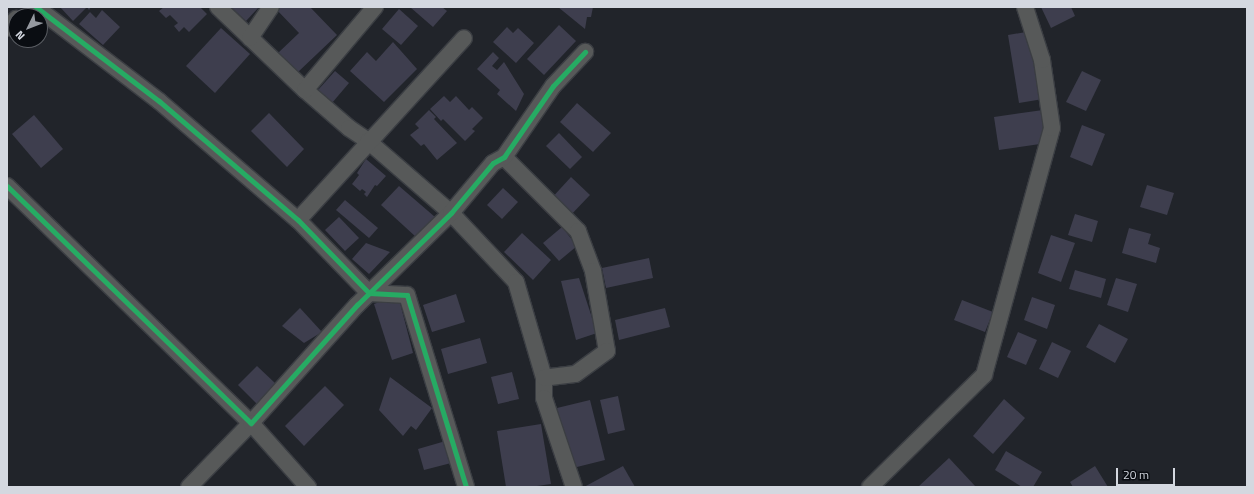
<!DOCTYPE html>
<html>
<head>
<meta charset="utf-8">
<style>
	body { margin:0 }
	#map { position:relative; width:1254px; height:494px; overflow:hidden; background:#21242a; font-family:"Titillium Web",sans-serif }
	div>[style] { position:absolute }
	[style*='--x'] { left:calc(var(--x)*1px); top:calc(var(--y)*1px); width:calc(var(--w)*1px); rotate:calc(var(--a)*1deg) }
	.building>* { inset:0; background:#3e3e4e }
	.roads { filter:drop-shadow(1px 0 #3b3e43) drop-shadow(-1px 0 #3b3e43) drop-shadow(0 1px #3b3e43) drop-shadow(0 -1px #3b3e43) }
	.minor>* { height:16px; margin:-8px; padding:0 8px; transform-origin:8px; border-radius:8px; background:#575959 }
	.cycleway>* { height:5px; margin:-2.5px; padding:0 2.5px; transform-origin:2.5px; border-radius:2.5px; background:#26ab63 }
	span { translate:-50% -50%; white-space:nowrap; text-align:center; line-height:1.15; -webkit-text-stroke:3px #0a0d12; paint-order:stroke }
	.frame { position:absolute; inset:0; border:8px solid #d4d8e0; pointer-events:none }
	.north { position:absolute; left:8px; top:8px; width:40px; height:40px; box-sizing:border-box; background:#0a0d12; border:1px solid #5b5e64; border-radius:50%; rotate:227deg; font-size:11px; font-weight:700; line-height:16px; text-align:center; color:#d4d8e0 }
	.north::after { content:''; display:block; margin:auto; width:14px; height:18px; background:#9599a0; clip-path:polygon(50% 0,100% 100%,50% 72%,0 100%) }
	.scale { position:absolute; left:1116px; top:468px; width:59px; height:18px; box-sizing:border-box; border:2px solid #d4d8e0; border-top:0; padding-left:5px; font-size:12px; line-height:14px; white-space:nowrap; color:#d4d8e0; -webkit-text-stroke:3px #0a0d12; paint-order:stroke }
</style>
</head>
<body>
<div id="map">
	<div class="building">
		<div style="clip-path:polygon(60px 7px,91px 7px,89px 10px,87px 7px,73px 21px)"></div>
		<div style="clip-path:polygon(164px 7px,200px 7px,207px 14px,189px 32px,184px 27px,179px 32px,174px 26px,178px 23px,170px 15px,166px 18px,159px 11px)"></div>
		<div style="clip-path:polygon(231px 7px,259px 7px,246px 21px)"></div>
		<div style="clip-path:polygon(274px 7px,310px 7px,337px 35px,297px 73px,278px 53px,299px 33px)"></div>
		<div style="clip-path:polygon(410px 7px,442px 7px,447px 11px,433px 27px)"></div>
		<div style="clip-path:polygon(558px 7px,593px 7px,591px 17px,587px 17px,585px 29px)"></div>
		<div style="clip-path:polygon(1041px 7px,1071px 7px,1075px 16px,1051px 28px)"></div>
		<div style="clip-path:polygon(399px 9px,418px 26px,401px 45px,382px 29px)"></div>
		<div style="clip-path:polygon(102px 10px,120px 27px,103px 45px,79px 24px,90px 12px,96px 18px)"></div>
		<div style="clip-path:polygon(559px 25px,576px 41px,544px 75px,527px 59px)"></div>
		<div style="clip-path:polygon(507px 27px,513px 33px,518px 28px,534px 43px,516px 63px,493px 42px)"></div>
		<div style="clip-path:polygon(221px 28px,250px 54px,215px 93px,186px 66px)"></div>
		<div style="clip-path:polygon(1032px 31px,1043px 99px,1019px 103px,1008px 35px)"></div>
		<div style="clip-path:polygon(393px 42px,417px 69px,384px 102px,350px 71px,367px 52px,376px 61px)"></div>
		<div style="clip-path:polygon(493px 52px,499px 58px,492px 66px,497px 70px,504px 62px,524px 94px,516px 111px,497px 94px,500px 90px,477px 69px)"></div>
		<div style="clip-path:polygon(335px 71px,349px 83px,332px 103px,318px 90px)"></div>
		<div style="clip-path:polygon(1082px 71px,1101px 80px,1086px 111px,1066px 102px)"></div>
		<div style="clip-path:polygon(444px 96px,450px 102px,456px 96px,469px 110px,472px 107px,483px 118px,472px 129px,475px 131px,465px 141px,443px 119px,441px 121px,430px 109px)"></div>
		<div style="clip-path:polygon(577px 103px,611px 133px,593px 152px,560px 122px)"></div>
		<div style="clip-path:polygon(429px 110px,436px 117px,434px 119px,457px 143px,437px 160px,424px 144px,421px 146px,410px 135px,419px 128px,415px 124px)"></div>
		<div style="clip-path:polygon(1043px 110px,1047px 143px,999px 150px,994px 117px)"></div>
		<div style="clip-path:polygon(269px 113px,304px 149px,287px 167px,251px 131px)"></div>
		<div style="clip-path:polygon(34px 115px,63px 149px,41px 168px,12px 134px)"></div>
		<div style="clip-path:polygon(1082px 125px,1105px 134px,1092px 166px,1070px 157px)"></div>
		<div style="clip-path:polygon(559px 133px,582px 157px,570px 169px,546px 146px)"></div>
		<div style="clip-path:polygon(366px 159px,386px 176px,377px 186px,375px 185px,367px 197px,364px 194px,366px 192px,362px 189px,360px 191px,352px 184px,359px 175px,357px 173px)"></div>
		<div style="clip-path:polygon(571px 177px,590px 195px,568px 218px,549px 201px)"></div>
		<div style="clip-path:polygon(1147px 185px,1174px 193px,1167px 215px,1140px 207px)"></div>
		<div style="clip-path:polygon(399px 186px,435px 217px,416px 237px,381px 205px)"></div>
		<div style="clip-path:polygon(503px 188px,518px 202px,502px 219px,487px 205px)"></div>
		<div style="clip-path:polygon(345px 200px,378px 228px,369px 238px,336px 210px)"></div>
		<div style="clip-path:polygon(1075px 214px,1098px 221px,1092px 242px,1068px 235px)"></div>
		<div style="clip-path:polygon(339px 217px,359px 238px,345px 251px,325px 230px)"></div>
		<div style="clip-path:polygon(562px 227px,577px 246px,559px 261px,543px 243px)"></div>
		<div style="clip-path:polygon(1129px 228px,1151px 234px,1148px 244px,1160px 248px,1156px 263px,1122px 253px)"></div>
		<div style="clip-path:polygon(522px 233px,551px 260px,533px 280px,504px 252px)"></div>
		<div style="clip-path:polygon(1051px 235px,1075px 243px,1061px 282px,1038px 273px)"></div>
		<div style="clip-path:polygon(366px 243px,390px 252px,369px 274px,352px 259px)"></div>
		<div style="clip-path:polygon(649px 258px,653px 278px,606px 288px,602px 268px)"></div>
		<div style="clip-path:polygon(1075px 270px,1106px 279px,1101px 298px,1069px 289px)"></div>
		<div style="clip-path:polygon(579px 278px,597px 333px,576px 340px,561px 281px)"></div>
		<div style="clip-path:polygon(1116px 278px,1137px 284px,1128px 312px,1107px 305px)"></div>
		<div style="clip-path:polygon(456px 294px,465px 322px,432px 332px,423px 305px)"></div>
		<div style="clip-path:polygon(398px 295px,413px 353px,392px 360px,374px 304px)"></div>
		<div style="clip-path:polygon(1032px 297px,1055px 305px,1047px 329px,1024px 320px)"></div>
		<div style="clip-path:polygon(962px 300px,993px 312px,985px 332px,954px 320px)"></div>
		<div style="clip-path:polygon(300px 308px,322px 332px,304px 343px,282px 326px)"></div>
		<div style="clip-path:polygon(665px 308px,670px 327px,619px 340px,615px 320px)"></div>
		<div style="clip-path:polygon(1099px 324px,1128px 339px,1115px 363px,1086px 347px)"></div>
		<div style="clip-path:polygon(1018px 332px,1037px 340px,1026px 365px,1007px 357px)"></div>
		<div style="clip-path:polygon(480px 338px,487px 363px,448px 374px,441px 349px)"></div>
		<div style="clip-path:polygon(1052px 342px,1071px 351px,1058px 378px,1039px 369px)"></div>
		<div style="clip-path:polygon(257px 366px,276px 384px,257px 404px,238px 385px)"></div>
		<div style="clip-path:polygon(512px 372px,519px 399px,498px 404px,491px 377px)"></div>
		<div style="clip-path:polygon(390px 377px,432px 408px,416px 430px,411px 426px,403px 436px,379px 410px)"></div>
		<div style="clip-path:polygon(325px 386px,344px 405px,304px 446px,285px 426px)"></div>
		<div style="clip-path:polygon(618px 396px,625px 430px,608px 434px,600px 400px)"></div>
		<div style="clip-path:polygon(1004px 399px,1025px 418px,993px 454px,973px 436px)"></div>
		<div style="clip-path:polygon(590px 400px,605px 460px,573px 468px,557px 408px)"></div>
		<div style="clip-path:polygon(541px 424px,551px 484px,530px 487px,506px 487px,497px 431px)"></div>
		<div style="clip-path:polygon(449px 440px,455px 462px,424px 470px,418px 449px)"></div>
		<div style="clip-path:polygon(1006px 451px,1042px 472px,1033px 487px,1022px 487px,995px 470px)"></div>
		<div style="clip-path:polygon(949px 458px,976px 487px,918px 487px)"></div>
		<div style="clip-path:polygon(623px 466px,635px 487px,584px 487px)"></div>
		<div style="clip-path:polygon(1095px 466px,1108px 487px,1073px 487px,1070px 482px)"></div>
	</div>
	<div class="roads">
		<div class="minor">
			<div style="--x:36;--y:7;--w:155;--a:37.4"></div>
			<div style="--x:159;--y:101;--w:183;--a:40.6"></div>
			<div style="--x:298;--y:220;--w:102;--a:45.8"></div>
			<div style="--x:369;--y:293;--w:38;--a:3"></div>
			<div style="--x:407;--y:295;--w:201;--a:72.9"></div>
			<div style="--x:218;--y:7;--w:120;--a:43.7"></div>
			<div style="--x:305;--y:90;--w:58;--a:40.8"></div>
			<div style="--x:349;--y:128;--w:23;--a:34"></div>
			<div style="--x:368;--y:141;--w:110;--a:40.9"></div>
			<div style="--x:451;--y:213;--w:95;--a:46.7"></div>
			<div style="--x:516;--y:282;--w:100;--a:73.7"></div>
			<div style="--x:544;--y:378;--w:20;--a:90"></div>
			<div style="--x:544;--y:398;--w:94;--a:71.4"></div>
			<div style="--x:7;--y:28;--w:13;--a:-45"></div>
			<div style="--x:250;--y:38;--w:37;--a:-56"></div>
			<div style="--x:305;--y:90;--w:109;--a:-49.9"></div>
			<div style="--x:504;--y:157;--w:105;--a:45"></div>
			<div style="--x:578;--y:231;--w:43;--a:69.4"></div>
			<div style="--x:593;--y:271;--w:81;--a:80.1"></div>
			<div style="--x:607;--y:351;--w:39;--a:144"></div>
			<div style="--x:575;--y:374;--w:31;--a:173"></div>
			<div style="--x:7;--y:186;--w:340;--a:44.2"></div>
			<div style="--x:251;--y:423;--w:159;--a:-48.1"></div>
			<div style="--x:357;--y:305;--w:132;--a:-44.4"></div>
			<div style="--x:451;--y:213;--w:65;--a:-50"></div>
			<div style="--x:493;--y:163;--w:13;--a:-29"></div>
			<div style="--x:504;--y:157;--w:86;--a:-55.4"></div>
			<div style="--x:553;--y:86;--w:47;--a:-46.7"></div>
			<div style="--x:298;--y:220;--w:246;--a:-47.6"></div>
			<div style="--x:189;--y:487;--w:89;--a:-45.9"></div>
			<div style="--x:251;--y:423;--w:86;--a:48.3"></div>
			<div style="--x:870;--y:487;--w:160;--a:-44.5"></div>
			<div style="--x:984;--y:375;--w:256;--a:-74.6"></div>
			<div style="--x:1052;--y:128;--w:69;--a:-98.4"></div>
			<div style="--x:1042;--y:60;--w:56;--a:-107.8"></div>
		</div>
	</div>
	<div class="cycleway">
		<div style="--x:36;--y:7;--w:155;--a:37.4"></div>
		<div style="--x:159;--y:101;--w:183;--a:40.6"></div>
		<div style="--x:298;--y:220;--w:102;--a:45.8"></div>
		<div style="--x:369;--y:293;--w:38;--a:3"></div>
		<div style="--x:407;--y:295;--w:201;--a:72.9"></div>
		<div style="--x:7;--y:186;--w:340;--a:44.2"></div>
		<div style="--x:251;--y:423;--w:159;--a:-48.1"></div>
		<div style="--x:357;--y:305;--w:132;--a:-44.4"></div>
		<div style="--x:451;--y:213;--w:65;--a:-50"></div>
		<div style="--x:493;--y:163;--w:13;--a:-29"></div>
		<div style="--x:504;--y:157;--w:86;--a:-55.4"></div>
		<div style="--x:553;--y:86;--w:47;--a:-46.7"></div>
	</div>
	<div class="frame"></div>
	<div class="north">N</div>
	<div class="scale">20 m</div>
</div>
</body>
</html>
